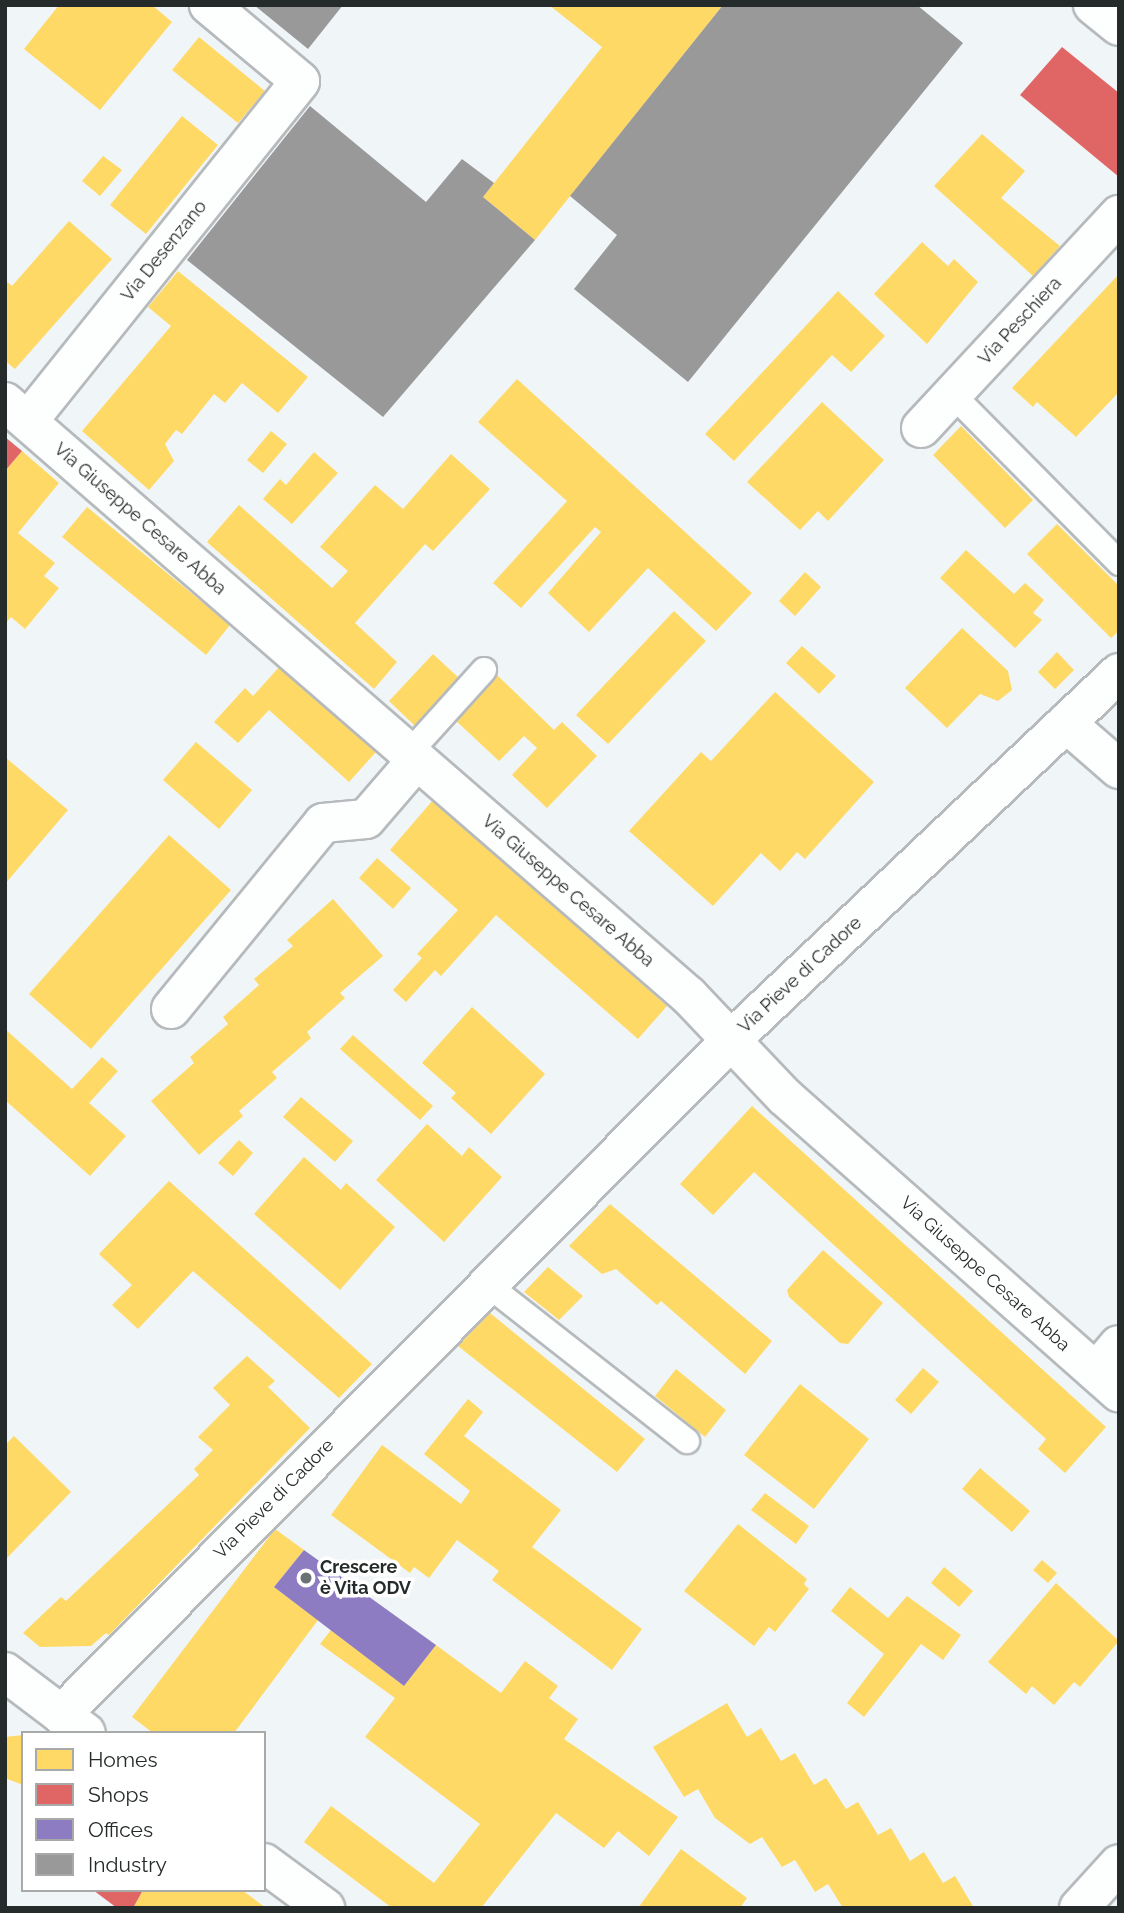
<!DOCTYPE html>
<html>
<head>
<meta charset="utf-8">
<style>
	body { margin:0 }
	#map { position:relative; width:1124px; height:1913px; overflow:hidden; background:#f0f6f8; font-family:Raleway,sans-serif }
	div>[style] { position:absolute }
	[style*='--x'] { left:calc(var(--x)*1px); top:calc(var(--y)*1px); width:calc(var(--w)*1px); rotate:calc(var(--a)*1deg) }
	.homes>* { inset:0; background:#ffd966 }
	.shops>* { inset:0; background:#e06666 }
	.offices>* { inset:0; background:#8e7cc3 }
	.industry>* { inset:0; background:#999 }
	.roads { filter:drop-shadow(2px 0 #b6babc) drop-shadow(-2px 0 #b6babc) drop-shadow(0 2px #b6babc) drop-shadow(0 -2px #b6babc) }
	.lane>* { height:24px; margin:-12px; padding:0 12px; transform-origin:12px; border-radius:12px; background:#fdfefe }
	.street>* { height:38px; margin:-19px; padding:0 19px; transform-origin:19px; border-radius:19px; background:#fdfefe }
	.dots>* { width:19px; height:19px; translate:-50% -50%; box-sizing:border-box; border:4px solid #fff; border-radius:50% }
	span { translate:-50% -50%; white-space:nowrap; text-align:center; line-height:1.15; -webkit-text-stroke:7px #fff; paint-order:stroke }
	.street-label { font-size:18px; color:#252a2b }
	.poi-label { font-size:18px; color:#252a2b; font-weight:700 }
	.left { translate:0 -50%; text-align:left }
	.frame { position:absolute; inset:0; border:7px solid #252a2b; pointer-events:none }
	.legend { position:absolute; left:21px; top:1731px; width:245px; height:161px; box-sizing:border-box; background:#fff; border:2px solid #a8aaaa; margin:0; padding:9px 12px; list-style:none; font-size:21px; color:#252a2b }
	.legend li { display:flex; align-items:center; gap:14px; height:35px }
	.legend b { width:35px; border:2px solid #a8aaaa }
</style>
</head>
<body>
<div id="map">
	<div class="homes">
		<div style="clip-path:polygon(59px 5px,152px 5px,172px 22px,100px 110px,24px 49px)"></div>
		<div style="clip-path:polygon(549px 5px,723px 5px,535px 240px,483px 197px,602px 47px)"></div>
		<div style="clip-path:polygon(199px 37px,265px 91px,238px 123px,172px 70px)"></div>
		<div style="clip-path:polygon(182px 116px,218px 145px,146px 234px,110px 205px)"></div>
		<div style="clip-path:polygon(982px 134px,1025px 171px,1001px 198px,1060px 246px,1033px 276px,934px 186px)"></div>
		<div style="clip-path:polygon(103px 156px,122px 170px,100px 196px,82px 181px)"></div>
		<div style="clip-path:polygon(69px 221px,112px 259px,15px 369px,5px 361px,5px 280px,12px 286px)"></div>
		<div style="clip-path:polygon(922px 242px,948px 266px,954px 259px,978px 282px,927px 344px,874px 294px)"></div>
		<div style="clip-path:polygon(178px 271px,308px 377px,278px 413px,242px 383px,225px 403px,214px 394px,182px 434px,176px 430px,165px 444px,174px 461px,149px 490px,82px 431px,171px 326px,148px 307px)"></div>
		<div style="clip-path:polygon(1119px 274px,1119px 392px,1076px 437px,1037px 402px,1033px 407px,1012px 388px)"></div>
		<div style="clip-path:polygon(838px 291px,885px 336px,851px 372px,832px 355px,734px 461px,705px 434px)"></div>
		<div style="clip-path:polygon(517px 379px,752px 593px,716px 631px,648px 568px,589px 632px,548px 593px,601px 532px,595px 527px,521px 608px,493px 583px,567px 501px,478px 422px)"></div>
		<div style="clip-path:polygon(822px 402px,884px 460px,828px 521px,818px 511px,800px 530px,747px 482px)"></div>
		<div style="clip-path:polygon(961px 426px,1033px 500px,1005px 528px,933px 455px)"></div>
		<div style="clip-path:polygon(271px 431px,287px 444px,263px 473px,247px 460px)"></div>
		<div style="clip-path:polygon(22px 451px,59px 483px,18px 533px,55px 563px,44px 576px,59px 588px,25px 629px,11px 617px,5px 624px,5px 471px)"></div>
		<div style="clip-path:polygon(314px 452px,338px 473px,292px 524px,263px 499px,280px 479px,286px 485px)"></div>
		<div style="clip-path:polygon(451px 454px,490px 489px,433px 551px,425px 544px,355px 623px,397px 662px,374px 689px,207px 542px,239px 505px,332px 588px,348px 571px,320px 547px,375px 485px,403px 509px)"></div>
		<div style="clip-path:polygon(87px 507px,230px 625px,206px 655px,62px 537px)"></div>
		<div style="clip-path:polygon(1057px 524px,1119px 586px,1119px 631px,1111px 638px,1027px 554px)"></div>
		<div style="clip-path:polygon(966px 550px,1014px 594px,1025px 583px,1044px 600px,1033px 613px,1042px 620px,1015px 648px,940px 578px)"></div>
		<div style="clip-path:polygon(805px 572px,821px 587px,795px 616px,779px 601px)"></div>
		<div style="clip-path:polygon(674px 611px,706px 641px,608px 744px,576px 715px)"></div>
		<div style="clip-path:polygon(962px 628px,1008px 671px,1012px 690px,998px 701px,980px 694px,947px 728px,905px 688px)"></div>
		<div style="clip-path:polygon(802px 646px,836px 676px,819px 694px,786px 663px)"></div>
		<div style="clip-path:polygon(1057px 652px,1074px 670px,1055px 689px,1038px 672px)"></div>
		<div style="clip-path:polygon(433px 654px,459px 678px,415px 726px,389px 701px)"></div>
		<div style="clip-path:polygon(280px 666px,376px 752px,349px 782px,269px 710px,238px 743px,214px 722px,245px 688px,253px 696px)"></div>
		<div style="clip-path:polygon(497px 675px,554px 730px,562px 722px,597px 756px,547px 808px,512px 775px,537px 748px,524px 736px,499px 761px,454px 719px)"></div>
		<div style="clip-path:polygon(775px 692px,874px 782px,805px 859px,797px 852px,780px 871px,761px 853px,713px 906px,629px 831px,701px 752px,711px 761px)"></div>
		<div style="clip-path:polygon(196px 742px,252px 790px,219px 829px,163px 780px)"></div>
		<div style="clip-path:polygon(5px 757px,68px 810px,5px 884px)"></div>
		<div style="clip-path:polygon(433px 800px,667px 1006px,638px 1039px,496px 915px,441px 976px,435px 970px,406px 1002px,393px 990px,422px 958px,417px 954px,458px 910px,390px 850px)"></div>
		<div style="clip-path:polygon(169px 835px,231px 890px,91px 1049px,29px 994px)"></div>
		<div style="clip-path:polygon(377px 858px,411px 888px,393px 909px,359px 878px)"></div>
		<div style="clip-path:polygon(333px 899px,383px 956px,340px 993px,345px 998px,307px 1032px,311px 1038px,272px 1072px,277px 1078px,239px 1111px,243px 1116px,199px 1155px,151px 1101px,194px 1063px,190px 1057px,228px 1024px,223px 1017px,259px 985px,254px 979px,293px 946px,287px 940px)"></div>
		<div style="clip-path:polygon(472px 1007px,545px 1074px,491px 1134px,451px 1098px,456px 1093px,422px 1063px)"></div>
		<div style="clip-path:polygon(5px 1029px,72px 1089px,102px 1057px,118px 1071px,89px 1103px,126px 1136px,90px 1176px,5px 1100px)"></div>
		<div style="clip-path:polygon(353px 1035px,433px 1106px,420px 1120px,340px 1049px)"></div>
		<div style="clip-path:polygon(301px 1097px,353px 1141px,335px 1162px,283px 1117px)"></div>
		<div style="clip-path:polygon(752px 1106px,1106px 1427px,1065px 1473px,1038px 1449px,1046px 1439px,754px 1172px,713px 1215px,680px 1184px)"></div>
		<div style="clip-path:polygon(427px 1124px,462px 1156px,469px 1147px,502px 1177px,444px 1242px,376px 1180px)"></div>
		<div style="clip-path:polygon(239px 1140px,253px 1153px,233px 1176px,218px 1163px)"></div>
		<div style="clip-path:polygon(304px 1157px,341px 1190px,346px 1183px,395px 1227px,340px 1290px,254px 1214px)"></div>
		<div style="clip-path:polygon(169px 1181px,372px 1364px,339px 1398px,193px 1271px,138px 1329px,112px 1305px,132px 1285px,99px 1254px)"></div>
		<div style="clip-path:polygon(610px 1204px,772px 1341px,745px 1374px,661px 1301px,657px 1305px,616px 1269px,602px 1274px,569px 1246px)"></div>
		<div style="clip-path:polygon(823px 1250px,883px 1303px,848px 1344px,840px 1343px,789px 1297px,787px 1290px)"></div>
		<div style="clip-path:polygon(548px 1267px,583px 1296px,559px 1320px,524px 1292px)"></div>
		<div style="clip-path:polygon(490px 1313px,645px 1439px,617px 1472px,458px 1346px)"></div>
		<div style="clip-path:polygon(247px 1356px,275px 1381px,268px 1387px,310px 1428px,109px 1635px,106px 1633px,91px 1646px,40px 1647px,23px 1633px,61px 1597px,66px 1601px,199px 1475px,194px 1469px,213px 1450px,198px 1437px,230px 1405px,213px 1388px)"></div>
		<div style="clip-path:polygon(923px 1368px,939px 1382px,911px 1414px,895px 1400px)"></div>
		<div style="clip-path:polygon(676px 1369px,726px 1410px,705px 1437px,655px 1396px)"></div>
		<div style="clip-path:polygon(800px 1384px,869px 1439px,814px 1509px,744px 1455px)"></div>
		<div style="clip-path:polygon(468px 1399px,483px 1412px,464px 1436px,561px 1510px,532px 1547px,642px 1629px,612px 1670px,492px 1580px,499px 1571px,457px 1540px,429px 1578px,414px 1567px,410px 1573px,331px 1515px,382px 1445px,461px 1504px,470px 1491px,424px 1454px)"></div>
		<div style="clip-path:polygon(14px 1436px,71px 1492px,5px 1560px,5px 1445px)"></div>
		<div style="clip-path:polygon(980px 1468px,1030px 1511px,1012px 1532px,962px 1489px)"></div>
		<div style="clip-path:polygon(765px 1493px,809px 1526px,796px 1544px,751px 1510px)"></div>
		<div style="clip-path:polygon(738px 1524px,807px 1579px,804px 1584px,809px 1589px,775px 1632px,769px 1627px,754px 1646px,684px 1591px)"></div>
		<div style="clip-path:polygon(275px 1529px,304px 1550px,274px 1587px,318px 1620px,234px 1733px,153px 1733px,132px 1717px)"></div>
		<div style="clip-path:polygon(1042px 1560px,1057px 1573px,1048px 1583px,1033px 1570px)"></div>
		<div style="clip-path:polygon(944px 1567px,973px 1591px,959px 1607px,931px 1583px)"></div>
		<div style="clip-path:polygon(1056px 1583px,1119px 1641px,1080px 1687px,1074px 1682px,1054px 1705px,1032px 1686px,1026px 1694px,988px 1662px)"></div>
		<div style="clip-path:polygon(850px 1587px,888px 1618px,907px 1596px,961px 1635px,943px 1660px,921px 1644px,864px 1717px,847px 1703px,884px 1654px,831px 1611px)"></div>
		<div style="clip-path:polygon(331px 1630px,404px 1686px,436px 1645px,501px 1693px,525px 1661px,558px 1686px,549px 1698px,578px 1719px,564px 1739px,678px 1817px,649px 1856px,618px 1831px,604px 1848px,556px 1813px,481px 1908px,392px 1908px,304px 1842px,331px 1806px,434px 1883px,480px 1824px,365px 1737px,395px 1698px,320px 1644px)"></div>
		<div style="clip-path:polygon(727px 1703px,747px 1737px,761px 1728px,781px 1761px,795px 1753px,814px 1785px,826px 1778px,846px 1809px,858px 1802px,878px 1835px,891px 1828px,910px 1861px,924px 1852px,943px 1883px,955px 1876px,974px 1908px,843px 1908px,828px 1884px,815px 1892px,795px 1860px,782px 1867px,762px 1837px,750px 1844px,715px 1818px,698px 1789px,684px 1797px,653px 1747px)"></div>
		<div style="clip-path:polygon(23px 1735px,23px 1785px,5px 1778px,5px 1737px)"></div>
		<div style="clip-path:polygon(681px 1849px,747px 1898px,740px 1908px,638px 1908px)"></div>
		<div style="clip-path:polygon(143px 1890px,242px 1890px,266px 1908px,133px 1908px)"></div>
	</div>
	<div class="shops">
		<div style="clip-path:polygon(1062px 47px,1119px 93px,1119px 177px,1020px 95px)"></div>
		<div style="clip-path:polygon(5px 437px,22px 451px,5px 471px)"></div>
		<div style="clip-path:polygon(93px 1890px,143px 1890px,133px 1908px,117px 1908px)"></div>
	</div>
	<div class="offices">
		<div style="clip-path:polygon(304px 1550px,436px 1645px,404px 1686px,274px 1587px)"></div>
	</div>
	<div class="industry">
		<div style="clip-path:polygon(254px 5px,343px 5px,308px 49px)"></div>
		<div style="clip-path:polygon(723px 5px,917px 5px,963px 43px,688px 382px,574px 289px,617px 235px,570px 196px)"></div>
		<div style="clip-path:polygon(310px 106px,426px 202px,462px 159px,494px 183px,483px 197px,535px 240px,383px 417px,187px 260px)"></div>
	</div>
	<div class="roads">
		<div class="lane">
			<div style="--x:952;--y:394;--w:238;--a:45.3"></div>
			<div style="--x:409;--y:753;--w:112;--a:-47.9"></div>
			<div style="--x:488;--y:1285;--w:253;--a:38.1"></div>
		</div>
		<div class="street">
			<div style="--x:1093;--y:5;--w:33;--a:39"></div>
			<div style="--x:5;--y:402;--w:906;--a:40.97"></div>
			<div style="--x:689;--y:996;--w:139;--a:46.5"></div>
			<div style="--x:785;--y:1097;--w:446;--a:41.5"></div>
			<div style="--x:28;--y:421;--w:435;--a:-51.3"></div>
			<div style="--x:300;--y:81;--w:119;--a:-140.1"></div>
			<div style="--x:921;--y:428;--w:291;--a:-47.1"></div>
			<div style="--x:1066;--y:723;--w:70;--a:41"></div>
			<div style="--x:171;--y:1009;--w:240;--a:-50.7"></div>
			<div style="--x:323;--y:823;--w:43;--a:-5.3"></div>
			<div style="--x:366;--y:819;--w:78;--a:-49.2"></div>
			<div style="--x:1096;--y:1372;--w:35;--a:-50"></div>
			<div style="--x:5;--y:1672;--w:101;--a:37"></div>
			<div style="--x:61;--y:1715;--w:951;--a:-45.21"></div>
			<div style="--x:731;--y:1040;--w:534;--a:-43.41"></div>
			<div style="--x:264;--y:1863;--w:76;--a:36.4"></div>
			<div style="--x:1079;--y:1908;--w:59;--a:-47.7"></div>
		</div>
	</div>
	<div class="dots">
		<div style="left:306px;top:1578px;background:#6c7173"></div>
	</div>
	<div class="street-label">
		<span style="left:164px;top:251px;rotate:-51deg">Via Desenzano</span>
		<span style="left:1020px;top:321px;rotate:-47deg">Via Peschiera</span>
		<span style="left:140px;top:519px;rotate:41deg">Via Giuseppe Cesare Abba</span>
		<span style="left:568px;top:891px;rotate:41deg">Via Giuseppe Cesare Abba</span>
		<span style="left:800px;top:975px;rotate:-43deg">Via Pieve di Cadore</span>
		<span style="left:985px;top:1274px;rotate:42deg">Via Giuseppe Cesare Abba</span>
		<span style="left:274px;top:1499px;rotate:-45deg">Via Pieve di Cadore</span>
	</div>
	<div class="poi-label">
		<span class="left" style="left:320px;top:1578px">Crescere<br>è Vita ODV</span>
	</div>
	<div class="frame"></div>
	<ul class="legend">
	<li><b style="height:19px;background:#ffd966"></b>Homes</li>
	<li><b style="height:19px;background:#e06666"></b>Shops</li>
	<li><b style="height:19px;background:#8e7cc3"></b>Offices</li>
	<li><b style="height:19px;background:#999"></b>Industry</li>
	</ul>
</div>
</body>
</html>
